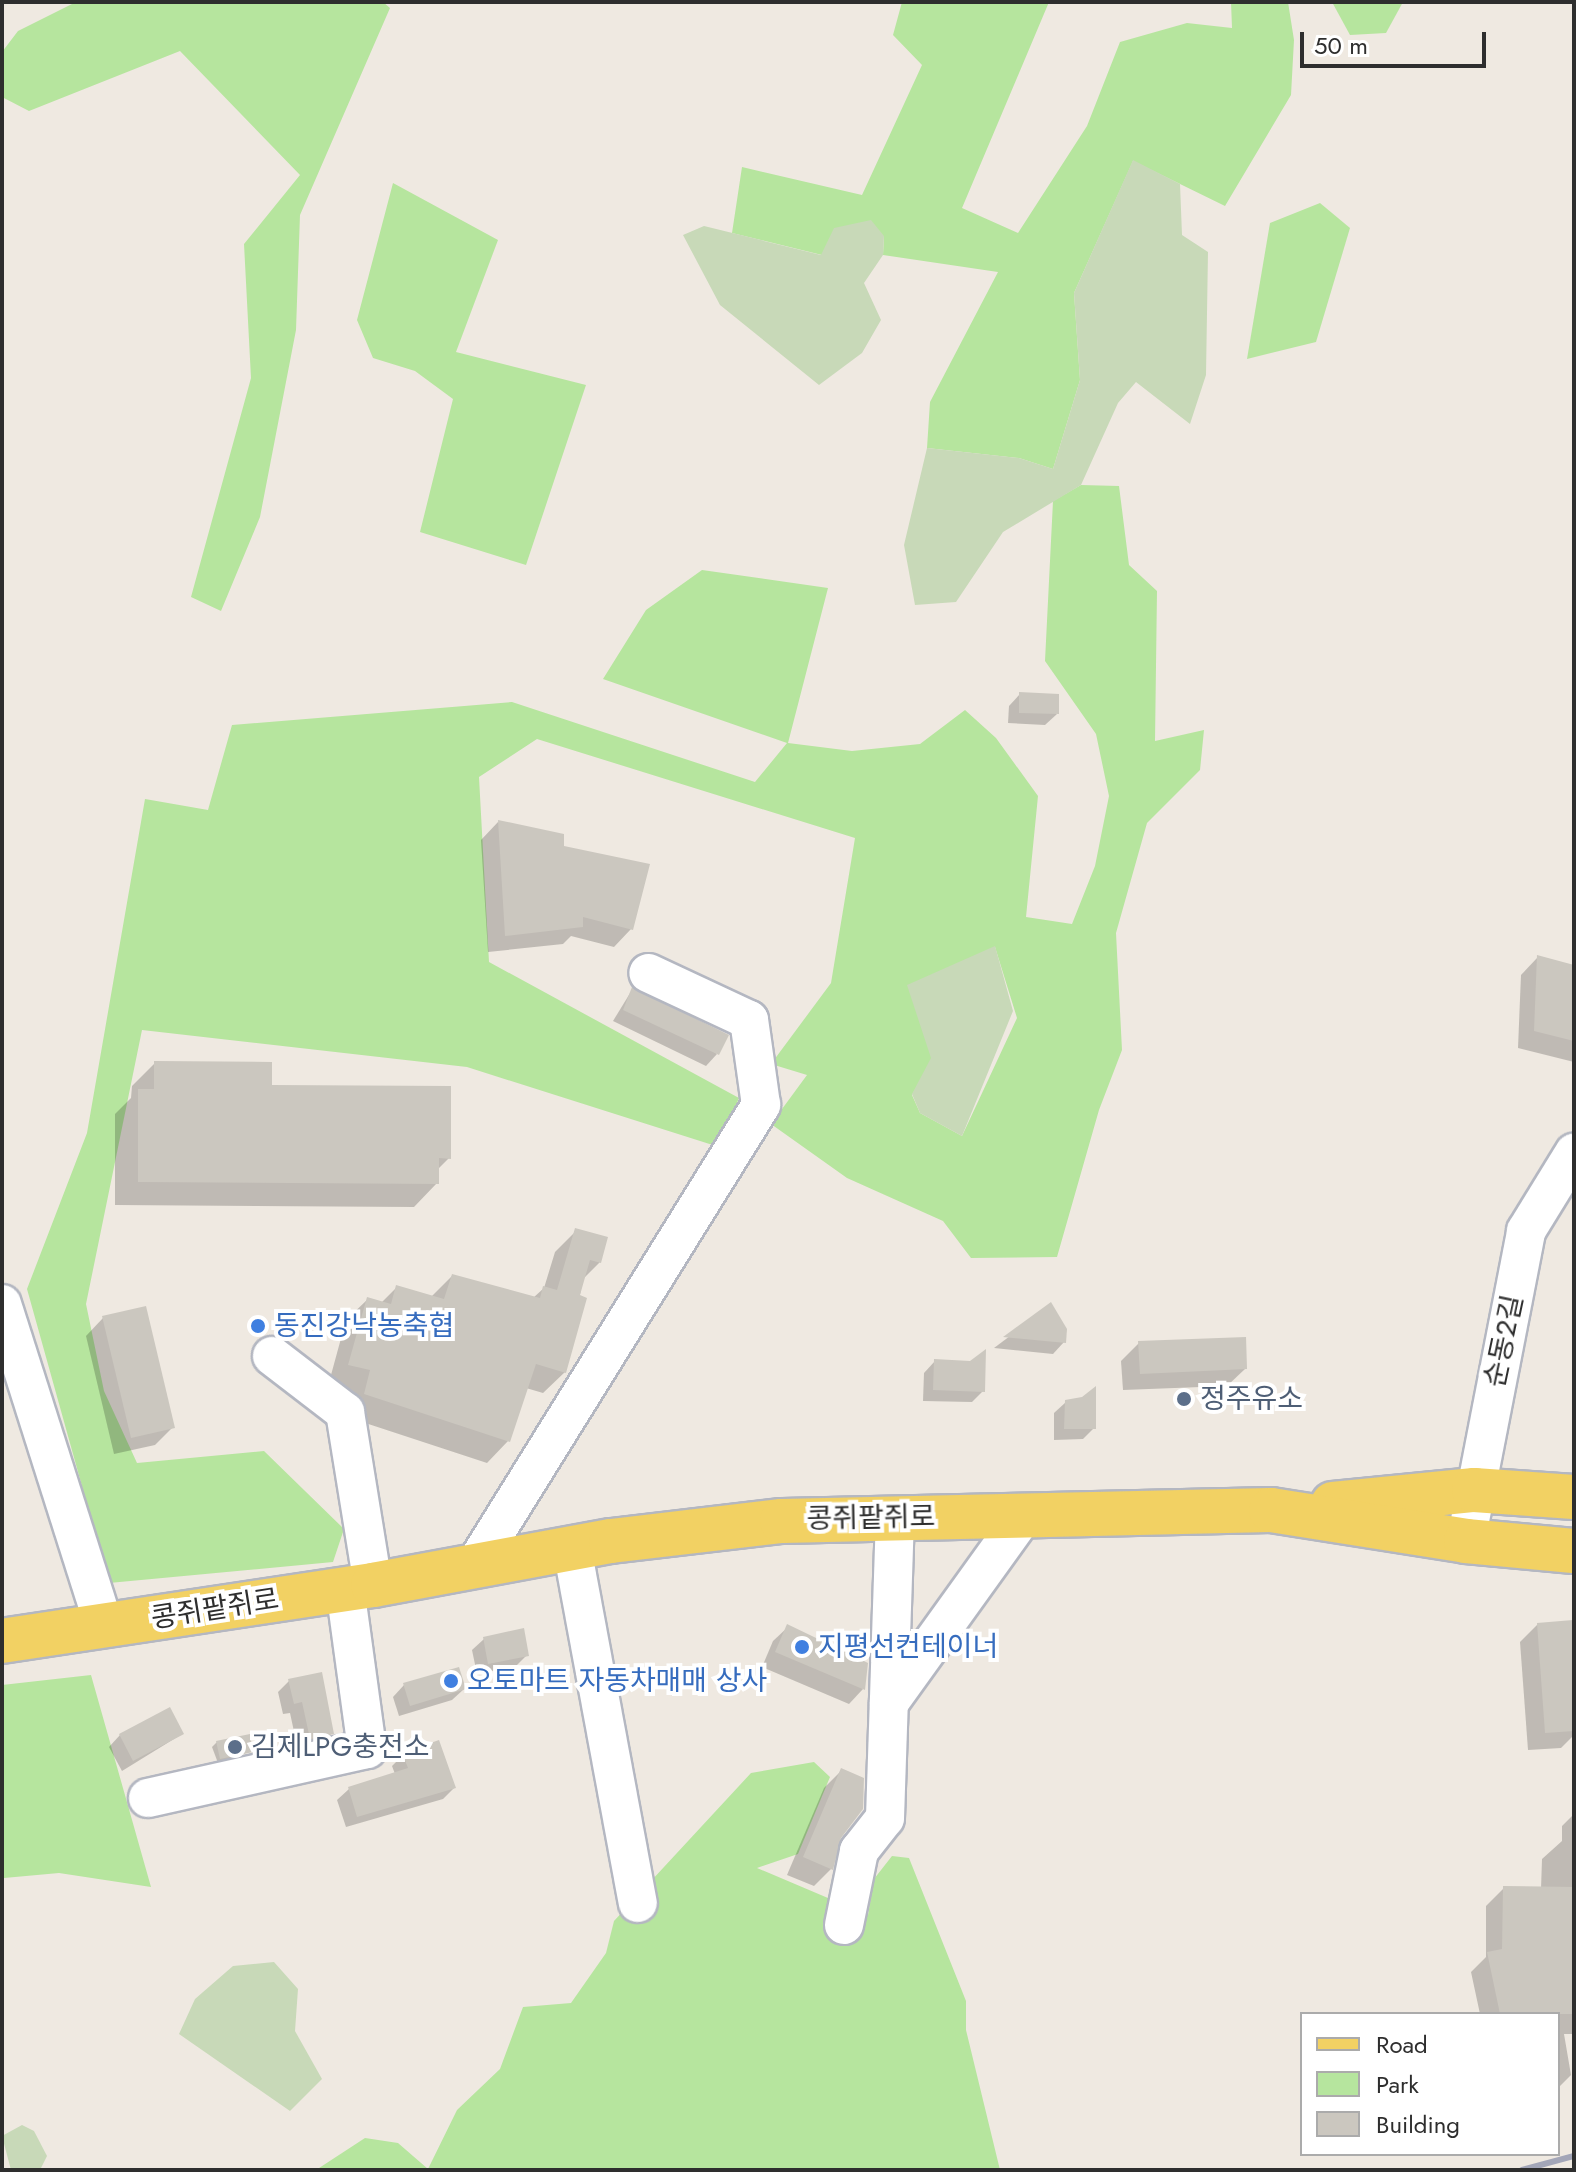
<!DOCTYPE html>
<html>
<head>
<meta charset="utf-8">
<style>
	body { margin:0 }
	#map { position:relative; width:1576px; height:2172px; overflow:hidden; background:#efe9e1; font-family:Jost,"Noto Sans KR",sans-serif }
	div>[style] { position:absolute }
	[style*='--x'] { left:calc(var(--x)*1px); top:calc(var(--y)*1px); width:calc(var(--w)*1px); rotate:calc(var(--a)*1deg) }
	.green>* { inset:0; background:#b6e59e }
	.cemetery>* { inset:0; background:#c8d9b8 }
	.shadow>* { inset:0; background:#0003 }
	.building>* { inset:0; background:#cbc7bf }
	.roads { filter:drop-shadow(2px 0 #b4b7c1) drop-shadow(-2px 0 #b4b7c1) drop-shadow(0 2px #b4b7c1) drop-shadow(0 -2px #b4b7c1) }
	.minor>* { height:38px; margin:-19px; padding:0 19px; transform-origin:19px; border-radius:19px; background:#fff }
	.major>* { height:44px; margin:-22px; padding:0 22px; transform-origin:22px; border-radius:22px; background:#f2d163 }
	.rail>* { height:6px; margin:-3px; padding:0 3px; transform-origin:3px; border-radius:3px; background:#a3a6b8 }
	.dots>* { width:22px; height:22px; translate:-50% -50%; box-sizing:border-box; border:4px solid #fff; border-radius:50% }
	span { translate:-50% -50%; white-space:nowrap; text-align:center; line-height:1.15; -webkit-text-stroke:8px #fff; paint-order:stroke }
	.shop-label { font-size:28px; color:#366cbe }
	.left { translate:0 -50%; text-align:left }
	.street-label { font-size:28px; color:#2e2e2e }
	.service-label { font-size:28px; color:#4e5e75 }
	.frame { position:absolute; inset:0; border:4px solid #2e2e2e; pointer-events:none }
	.legend { position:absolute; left:1300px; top:2012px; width:260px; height:144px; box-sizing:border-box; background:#fff; border:2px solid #ababab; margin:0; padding:10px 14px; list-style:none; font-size:24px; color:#2e2e2e }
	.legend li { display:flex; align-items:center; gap:16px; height:40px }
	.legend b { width:40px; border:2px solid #ababab }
	.scale { position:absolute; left:1300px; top:32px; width:186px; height:36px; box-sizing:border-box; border:4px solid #2e2e2e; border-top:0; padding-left:10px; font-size:24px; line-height:28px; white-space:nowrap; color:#2e2e2e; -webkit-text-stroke:6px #fff; paint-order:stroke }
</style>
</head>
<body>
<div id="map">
	<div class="green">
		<div style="clip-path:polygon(76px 2px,383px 2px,390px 8px,300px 215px,296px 330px,260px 517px,221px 611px,191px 597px,251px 378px,244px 244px,300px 175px,180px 51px,29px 111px,2px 97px,2px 52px,18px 31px)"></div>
		<div style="clip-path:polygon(902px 2px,1049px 2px,962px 208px,1018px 233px,1087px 126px,1120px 42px,1187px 23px,1232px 28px,1231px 2px,1288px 2px,1294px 40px,1291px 95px,1225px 206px,1133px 161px,1074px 293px,1080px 380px,1053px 469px,1019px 458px,927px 448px,930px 402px,998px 272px,883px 255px,884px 236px,822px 255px,732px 233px,742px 167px,862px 195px,922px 65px,893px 35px)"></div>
		<div style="clip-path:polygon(1332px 2px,1403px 2px,1386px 33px,1350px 35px)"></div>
		<div style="clip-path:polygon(393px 183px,498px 240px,456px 352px,586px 385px,526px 565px,420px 532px,453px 399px,415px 371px,373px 358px,357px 320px)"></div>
		<div style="clip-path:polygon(1320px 203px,1350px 228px,1316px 342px,1247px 359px,1270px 223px)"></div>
		<div style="clip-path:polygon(evenodd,1081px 485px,1119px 486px,1129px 565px,1157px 591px,1155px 741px,1204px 730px,1200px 770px,1147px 823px,1116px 933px,1122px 1050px,1099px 1110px,1057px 1257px,971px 1258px,943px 1221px,847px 1178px,771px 1124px,807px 1075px,771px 1064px,831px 983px,855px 838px,537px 739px,479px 777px,489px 962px,739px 1098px,719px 1147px,467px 1067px,142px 1030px,86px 1304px,104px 1391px,137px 1463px,264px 1451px,344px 1529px,333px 1562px,109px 1583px,27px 1289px,87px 1133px,145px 799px,208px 810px,232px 725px,512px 702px,755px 782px,787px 743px,603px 679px,646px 610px,702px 570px,828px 588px,788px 743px,852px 751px,920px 744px,965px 710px,996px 738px,1038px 796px,1026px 917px,1072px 924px,1095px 866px,1109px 796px,1096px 734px,1045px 661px,1053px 501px,1081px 485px,995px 947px,1017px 1018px,962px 1136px,920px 1113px,912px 1095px,995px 947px)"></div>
		<div style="clip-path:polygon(91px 1675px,151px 1887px,59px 1873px,4px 1878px,2px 1897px,2px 1685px)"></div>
		<div style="clip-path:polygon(814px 1762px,830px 1777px,798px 1854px,757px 1868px,868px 1915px,874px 1879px,892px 1856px,909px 1858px,966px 2001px,966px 2030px,1000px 2170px,316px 2170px,365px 2138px,398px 2143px,428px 2169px,457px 2110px,500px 2069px,523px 2007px,571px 2003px,606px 1953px,614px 1921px,751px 1773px)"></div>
	</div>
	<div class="cemetery">
		<div style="clip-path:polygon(1133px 160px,1180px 184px,1182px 235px,1208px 252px,1206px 375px,1190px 424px,1136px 382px,1118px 403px,1081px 485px,1003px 532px,956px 602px,915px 605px,904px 545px,927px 448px,1019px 458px,1053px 469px,1080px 380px,1074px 293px)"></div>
		<div style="clip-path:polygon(871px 220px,884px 236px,883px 255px,864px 283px,881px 320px,862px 353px,819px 385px,720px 305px,683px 235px,704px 226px,821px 255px,834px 228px)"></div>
		<div style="clip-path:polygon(995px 946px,1013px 1011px,962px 1136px,920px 1113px,912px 1094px,931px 1058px,907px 985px)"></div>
		<div style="clip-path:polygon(274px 1962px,298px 1989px,295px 2031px,322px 2079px,290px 2111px,179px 2034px,195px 1999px,233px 1966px)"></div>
		<div style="clip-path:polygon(22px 2125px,34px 2131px,47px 2156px,40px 2170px,11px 2170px,2px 2136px)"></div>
	</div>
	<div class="shadow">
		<div style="clip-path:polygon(1020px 694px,1057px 714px,1045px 725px,1008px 723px,1009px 706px)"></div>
		<div style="clip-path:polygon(498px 822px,562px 847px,631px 929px,614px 947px,571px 936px,563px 944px,488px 952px,481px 840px)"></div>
		<div style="clip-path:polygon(1538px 957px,1574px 967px,1574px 1062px,1518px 1048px,1521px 975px)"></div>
		<div style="clip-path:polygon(632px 990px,717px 1054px,706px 1066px,613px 1021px)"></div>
		<div style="clip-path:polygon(155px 1063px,270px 1087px,449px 1158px,437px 1170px,437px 1183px,414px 1207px,115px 1205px,115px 1114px,131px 1098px,132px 1086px)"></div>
		<div style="clip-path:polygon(576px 1231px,600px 1262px,583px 1279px,565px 1372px,543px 1393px,526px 1388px,508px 1441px,487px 1463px,344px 1416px,350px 1392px,328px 1386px,346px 1320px,368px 1299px,381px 1303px,396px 1288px,431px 1297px,452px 1276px,533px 1298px,544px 1288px,555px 1252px)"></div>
		<div style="clip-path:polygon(1051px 1305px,1064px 1342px,1053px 1354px,994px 1348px)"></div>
		<div style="clip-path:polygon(103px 1318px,173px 1427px,155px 1445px,114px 1454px,86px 1336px)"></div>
		<div style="clip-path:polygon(1139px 1343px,1245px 1369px,1227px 1386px,1123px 1390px,1121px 1361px)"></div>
		<div style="clip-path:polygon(935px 1361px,983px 1391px,972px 1402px,923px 1401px,924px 1373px)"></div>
		<div style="clip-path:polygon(1066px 1402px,1094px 1428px,1083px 1439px,1054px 1440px,1054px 1413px)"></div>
		<div style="clip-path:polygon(1571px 1622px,1574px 1735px,1561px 1748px,1528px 1750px,1520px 1642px,1538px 1624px)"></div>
		<div style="clip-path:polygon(788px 1627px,863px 1689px,849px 1704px,762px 1667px,773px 1641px)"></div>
		<div style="clip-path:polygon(484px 1639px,527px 1655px,516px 1666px,477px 1674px,472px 1650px)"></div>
		<div style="clip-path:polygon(289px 1681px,332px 1733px,321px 1745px,298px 1750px,290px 1713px,283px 1714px,278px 1692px)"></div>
		<div style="clip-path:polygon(404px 1685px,464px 1689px,452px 1700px,399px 1716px,393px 1697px)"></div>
		<div style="clip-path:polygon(182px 1734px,122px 1771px,109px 1747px,120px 1735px)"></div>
		<div style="clip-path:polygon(217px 1742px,251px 1751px,218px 1763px,212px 1747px)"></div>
		<div style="clip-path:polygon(403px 1755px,454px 1788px,443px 1799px,346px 1827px,337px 1800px,349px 1789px,395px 1774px,392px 1766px)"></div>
		<div style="clip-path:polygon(842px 1770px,840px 1837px,831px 1869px,814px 1886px,787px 1875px,824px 1788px)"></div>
		<div style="clip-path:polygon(1574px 1814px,1574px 2034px,1564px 2034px,1571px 2075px,1558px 2088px,1558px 2014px,1480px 2014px,1471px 1972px,1486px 1957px,1486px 1906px,1504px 1888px,1541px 1889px,1542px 1859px,1562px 1841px,1562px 1826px)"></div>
	</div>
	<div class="building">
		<div style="clip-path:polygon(1019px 692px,1059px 694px,1059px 714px,1019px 713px)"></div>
		<div style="clip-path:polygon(498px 820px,564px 834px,564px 846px,650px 864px,633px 930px,583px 917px,583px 927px,505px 936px)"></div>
		<div style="clip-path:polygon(1537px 955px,1574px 965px,1574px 1041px,1534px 1031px)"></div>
		<div style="clip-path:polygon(632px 987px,729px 1035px,719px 1055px,623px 1010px)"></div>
		<div style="clip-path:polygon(154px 1061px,272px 1062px,272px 1085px,451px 1086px,451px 1159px,439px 1158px,439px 1184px,138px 1182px,138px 1089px,154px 1089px)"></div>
		<div style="clip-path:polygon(575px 1228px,608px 1237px,601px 1263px,590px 1260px,580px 1295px,587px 1298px,566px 1373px,536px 1364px,510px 1442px,364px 1394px,370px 1370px,348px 1365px,367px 1297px,391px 1304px,396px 1285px,444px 1299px,452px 1274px,540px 1298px,543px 1286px,557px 1290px)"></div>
		<div style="clip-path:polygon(1051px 1302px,1067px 1329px,1066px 1343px,1003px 1337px)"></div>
		<div style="clip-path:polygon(146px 1306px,175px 1428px,131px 1438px,102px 1316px)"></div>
		<div style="clip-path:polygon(1246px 1337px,1247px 1369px,1140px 1374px,1138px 1341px)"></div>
		<div style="clip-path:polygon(986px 1349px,985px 1392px,933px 1390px,934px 1359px,970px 1361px)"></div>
		<div style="clip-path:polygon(1096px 1386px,1096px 1429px,1064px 1429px,1065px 1400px,1082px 1397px)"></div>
		<div style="clip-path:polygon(1573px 1620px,1574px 1731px,1545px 1733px,1537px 1623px)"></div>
		<div style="clip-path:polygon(787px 1624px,868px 1663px,865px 1690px,775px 1652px)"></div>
		<div style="clip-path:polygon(524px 1628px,529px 1656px,488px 1664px,483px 1637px)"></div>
		<div style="clip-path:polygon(459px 1667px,466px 1689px,410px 1706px,403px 1683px)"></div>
		<div style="clip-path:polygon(322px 1672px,334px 1734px,310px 1739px,302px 1702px,294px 1704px,288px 1679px)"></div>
		<div style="clip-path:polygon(170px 1707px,184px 1734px,133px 1761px,119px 1734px)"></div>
		<div style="clip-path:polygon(250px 1734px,253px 1752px,220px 1759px,216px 1741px)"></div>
		<div style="clip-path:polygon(439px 1740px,456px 1788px,357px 1817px,348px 1787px,408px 1768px,402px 1753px)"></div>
		<div style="clip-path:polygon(841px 1768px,864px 1778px,863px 1809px,841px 1838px,833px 1870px,803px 1857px)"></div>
		<div style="clip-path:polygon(1503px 1886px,1574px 1887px,1574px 2014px,1500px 2014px,1487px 1952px,1502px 1949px)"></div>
	</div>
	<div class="roads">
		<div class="minor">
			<div style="--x:2;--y:1304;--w:338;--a:72.4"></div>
			<div style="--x:272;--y:1356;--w:92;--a:37.5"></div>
			<div style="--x:345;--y:1412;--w:175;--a:80.8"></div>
			<div style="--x:1466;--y:1541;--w:316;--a:-79"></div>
			<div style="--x:1526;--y:1231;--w:92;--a:-58.4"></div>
			<div style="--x:572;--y:1548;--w:361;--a:79.5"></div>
			<div style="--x:475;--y:1565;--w:542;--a:-58.13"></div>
			<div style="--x:761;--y:1105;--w:86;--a:-98"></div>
			<div style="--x:749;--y:1020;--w:111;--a:-155"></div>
			<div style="--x:889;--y:1703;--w:233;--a:-54.3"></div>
			<div style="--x:148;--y:1798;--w:224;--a:-12.6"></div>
			<div style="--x:367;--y:1749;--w:162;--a:-97.8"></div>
			<div style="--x:844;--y:1925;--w:76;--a:-78.5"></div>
			<div style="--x:859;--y:1851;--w:42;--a:-51.8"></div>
			<div style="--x:885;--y:1818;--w:300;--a:-88.1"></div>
		</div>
		<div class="major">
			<div style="--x:1333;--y:1504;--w:142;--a:-5.7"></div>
			<div style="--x:1474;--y:1490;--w:100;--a:4"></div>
			<div style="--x:2;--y:1641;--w:375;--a:-8.6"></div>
			<div style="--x:373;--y:1585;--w:242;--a:-10.5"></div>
			<div style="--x:611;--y:1541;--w:172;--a:-6.7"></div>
			<div style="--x:782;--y:1521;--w:489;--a:-1.3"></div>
			<div style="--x:1271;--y:1510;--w:197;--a:9"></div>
			<div style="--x:1466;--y:1541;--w:108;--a:5.3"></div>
		</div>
	</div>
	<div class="rail">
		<div style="--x:1522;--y:2170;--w:54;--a:-15.1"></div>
	</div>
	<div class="dots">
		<div style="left:258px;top:1326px;background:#3f7fe0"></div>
		<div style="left:1184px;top:1399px;background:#5c6f8a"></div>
		<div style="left:802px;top:1647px;background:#3f7fe0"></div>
		<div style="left:451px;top:1681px;background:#3f7fe0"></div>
		<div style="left:235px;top:1747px;background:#5c6f8a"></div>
	</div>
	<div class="shop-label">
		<span class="left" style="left:274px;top:1326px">동진강낙농축협</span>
		<span class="left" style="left:818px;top:1647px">지평선컨테이너</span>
		<span class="left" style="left:467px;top:1681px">오토마트 자동차매매 상사</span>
	</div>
	<div class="street-label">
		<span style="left:1504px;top:1341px;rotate:-78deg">순동2길</span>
		<span style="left:871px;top:1518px;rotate:-1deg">콩쥐팥쥐로</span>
		<span style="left:215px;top:1609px;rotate:-9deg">콩쥐팥쥐로</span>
	</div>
	<div class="service-label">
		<span class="left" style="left:1200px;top:1399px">정주유소</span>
		<span class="left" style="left:251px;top:1747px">김제LPG충전소</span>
	</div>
	<div class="frame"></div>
	<ul class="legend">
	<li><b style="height:10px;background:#f2d163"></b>Road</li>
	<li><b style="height:22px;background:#b6e59e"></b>Park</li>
	<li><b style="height:22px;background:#cbc7bf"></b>Building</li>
	</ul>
	<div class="scale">50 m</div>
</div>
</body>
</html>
